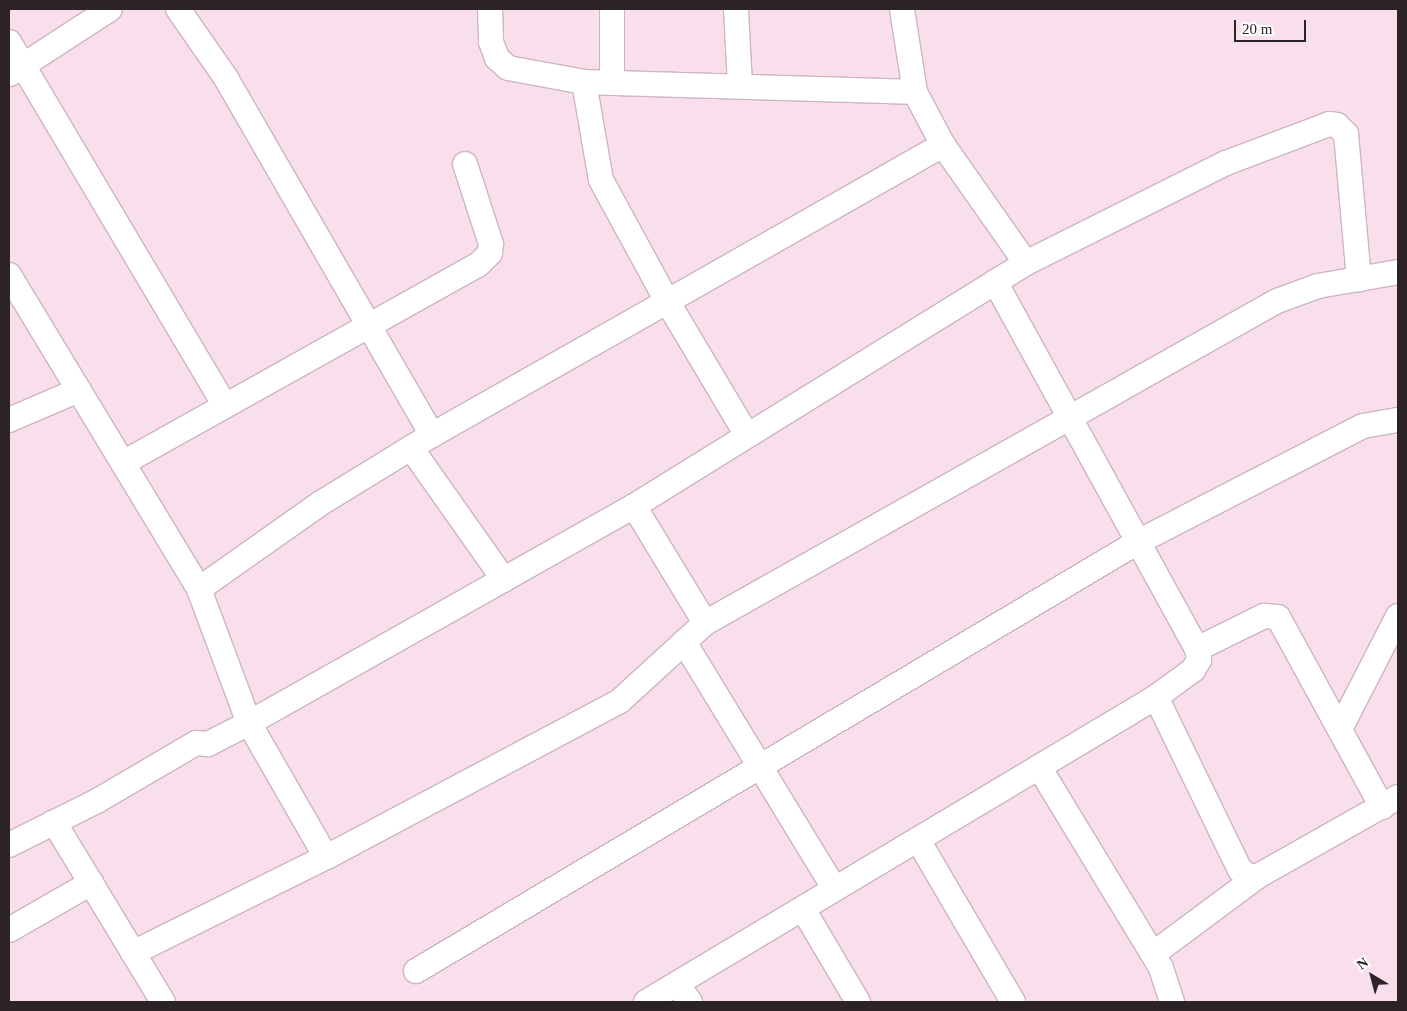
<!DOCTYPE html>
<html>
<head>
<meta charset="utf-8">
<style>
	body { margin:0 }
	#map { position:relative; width:1407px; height:1011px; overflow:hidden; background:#f9dfeb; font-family:Georgia,serif }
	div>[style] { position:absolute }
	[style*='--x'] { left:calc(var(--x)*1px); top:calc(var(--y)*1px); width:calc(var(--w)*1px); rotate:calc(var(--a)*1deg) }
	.roads { filter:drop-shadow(1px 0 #cdb5c0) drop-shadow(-1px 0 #cdb5c0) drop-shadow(0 1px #cdb5c0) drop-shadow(0 -1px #cdb5c0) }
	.minor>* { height:24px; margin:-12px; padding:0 12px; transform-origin:12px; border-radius:12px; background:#fff }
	span { translate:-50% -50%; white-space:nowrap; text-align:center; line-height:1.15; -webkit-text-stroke:5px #fff; paint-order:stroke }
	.frame { position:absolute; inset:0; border:10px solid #2c2327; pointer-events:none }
	.north { position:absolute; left:1347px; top:951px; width:50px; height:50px; -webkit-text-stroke:4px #fff; paint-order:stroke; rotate:323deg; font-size:14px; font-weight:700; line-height:20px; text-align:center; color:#2c2327 }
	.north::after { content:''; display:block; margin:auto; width:18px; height:22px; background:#2c2327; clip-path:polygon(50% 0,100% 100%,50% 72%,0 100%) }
	.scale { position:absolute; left:1234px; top:20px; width:72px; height:22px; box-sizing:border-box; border:2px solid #2c2327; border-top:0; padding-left:6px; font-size:15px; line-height:18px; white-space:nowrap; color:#2c2327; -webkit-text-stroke:4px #fff; paint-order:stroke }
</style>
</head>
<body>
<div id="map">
	<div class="roads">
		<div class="minor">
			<div style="--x:490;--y:9;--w:33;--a:88"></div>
			<div style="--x:491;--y:42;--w:17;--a:69"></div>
			<div style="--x:497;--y:58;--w:15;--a:42"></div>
			<div style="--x:508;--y:68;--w:77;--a:10.4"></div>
			<div style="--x:584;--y:82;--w:331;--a:1.7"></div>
			<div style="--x:736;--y:9;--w:77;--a:87"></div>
			<div style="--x:902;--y:9;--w:84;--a:81.1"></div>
			<div style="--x:915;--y:92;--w:60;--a:62.2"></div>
			<div style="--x:9;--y:42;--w:423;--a:59.3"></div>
			<div style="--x:10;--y:74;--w:119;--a:-33"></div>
			<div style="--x:584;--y:82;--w:99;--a:80.2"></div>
			<div style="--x:601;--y:180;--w:138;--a:61.4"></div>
			<div style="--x:667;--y:301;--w:156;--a:59.2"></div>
			<div style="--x:612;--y:83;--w:74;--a:-90"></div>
			<div style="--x:1026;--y:263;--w:224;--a:-26.6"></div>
			<div style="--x:1226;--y:163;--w:110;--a:-20.7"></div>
			<div style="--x:1329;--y:124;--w:8;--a:7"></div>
			<div style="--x:1337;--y:125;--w:13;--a:45"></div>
			<div style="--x:1346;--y:134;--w:146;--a:84.9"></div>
			<div style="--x:9;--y:275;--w:367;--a:58.8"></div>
			<div style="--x:9;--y:420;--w:76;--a:-23.2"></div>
			<div style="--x:432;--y:435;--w:588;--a:-29.58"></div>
			<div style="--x:943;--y:145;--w:144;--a:54.9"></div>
			<div style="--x:1026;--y:263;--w:461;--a:148.2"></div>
			<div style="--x:411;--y:448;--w:161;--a:54.8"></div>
			<div style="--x:123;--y:463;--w:406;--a:-29.2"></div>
			<div style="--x:478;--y:265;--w:17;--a:-45"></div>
			<div style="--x:490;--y:253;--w:9;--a:-84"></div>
			<div style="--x:491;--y:244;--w:84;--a:-108"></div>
			<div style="--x:705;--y:623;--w:656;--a:-29.38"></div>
			<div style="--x:1277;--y:301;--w:44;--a:-20.1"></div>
			<div style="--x:1318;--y:286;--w:81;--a:-9.9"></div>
			<div style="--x:684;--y:642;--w:289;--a:58.6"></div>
			<div style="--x:1197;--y:649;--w:75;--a:-26.2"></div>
			<div style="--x:1264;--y:616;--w:14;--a:4"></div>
			<div style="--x:1278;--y:617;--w:217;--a:61.3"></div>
			<div style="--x:1156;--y:697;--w:192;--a:64.1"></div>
			<div style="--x:1240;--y:870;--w:11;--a:34"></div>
			<div style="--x:1249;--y:876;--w:9;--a:0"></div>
			<div style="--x:1258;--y:876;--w:161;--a:-29.4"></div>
			<div style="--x:1340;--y:729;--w:127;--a:-62.8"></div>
			<div style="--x:1039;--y:767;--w:235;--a:58.7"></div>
			<div style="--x:1161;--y:968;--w:36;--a:72"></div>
			<div style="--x:54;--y:822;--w:210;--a:58.8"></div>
			<div style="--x:918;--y:840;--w:188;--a:59.6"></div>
			<div style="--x:9;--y:845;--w:98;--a:-26.6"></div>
			<div style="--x:97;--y:801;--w:115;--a:-30.4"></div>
			<div style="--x:196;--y:743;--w:12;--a:5"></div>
			<div style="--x:208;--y:744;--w:46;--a:-27.1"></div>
			<div style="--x:249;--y:723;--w:442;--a:-29.4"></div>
			<div style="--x:634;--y:506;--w:137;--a:58.7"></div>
			<div style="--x:705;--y:623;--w:115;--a:137.5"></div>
			<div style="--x:620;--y:701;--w:333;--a:152"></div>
			<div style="--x:326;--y:857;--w:155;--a:-119.9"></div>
			<div style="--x:249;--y:723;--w:143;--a:-110.5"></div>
			<div style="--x:199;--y:589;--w:149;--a:-35.2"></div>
			<div style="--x:321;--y:503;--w:130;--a:-31.5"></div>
			<div style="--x:432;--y:435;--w:412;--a:-120"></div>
			<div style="--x:226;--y:78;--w:84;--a:-124.8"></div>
			<div style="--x:803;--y:909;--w:108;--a:59.4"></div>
			<div style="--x:9;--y:930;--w:95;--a:-29.8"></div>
			<div style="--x:133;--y:953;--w:216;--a:-26.4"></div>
			<div style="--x:1153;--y:954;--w:131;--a:-36.6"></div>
			<div style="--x:416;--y:971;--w:840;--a:-30.72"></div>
			<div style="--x:1138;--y:542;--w:253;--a:-27.3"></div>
			<div style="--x:1363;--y:426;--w:36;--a:-10"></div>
			<div style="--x:677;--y:984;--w:22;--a:54"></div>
			<div style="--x:646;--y:1002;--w:594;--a:-30.88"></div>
			<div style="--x:1156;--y:697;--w:46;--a:-36.1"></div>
			<div style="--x:1193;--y:670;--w:12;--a:-59"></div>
			<div style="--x:1199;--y:660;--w:11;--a:-100"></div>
			<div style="--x:1197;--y:649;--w:419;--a:-118.8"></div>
		</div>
	</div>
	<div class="frame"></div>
	<div class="north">N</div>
	<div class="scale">20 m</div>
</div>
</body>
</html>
